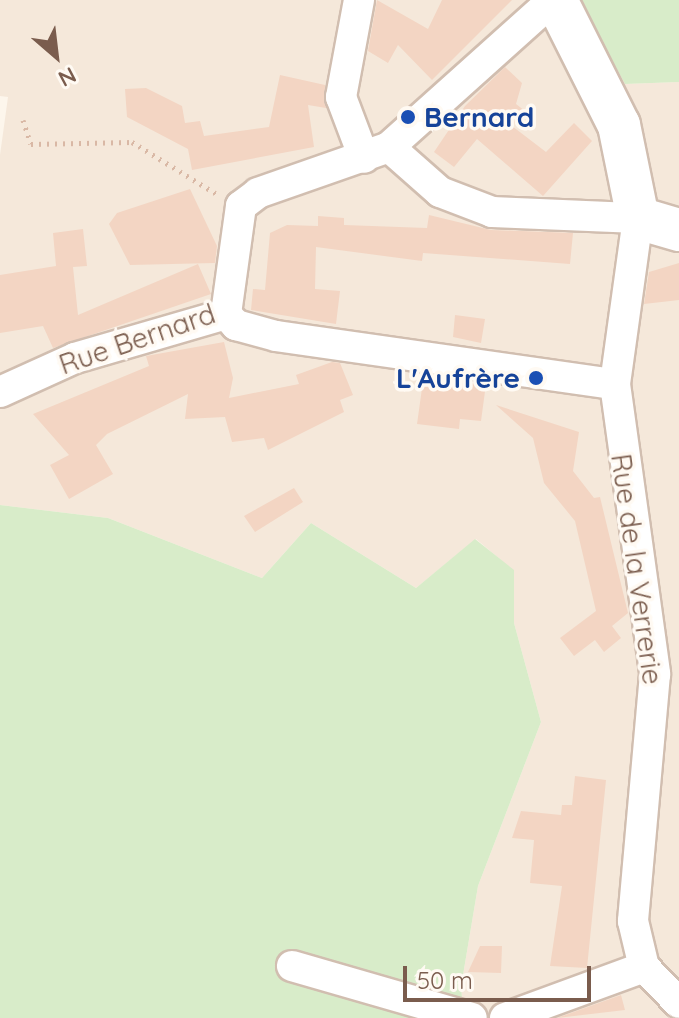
<!DOCTYPE html>
<html>
<head>
<meta charset="utf-8">
<style>
	body { margin:0 }
	#map { position:relative; width:679px; height:1018px; overflow:hidden; background:#fdf6ec; font-family:Quicksand,sans-serif }
	div>[style] { position:absolute }
	[style*='--x'] { left:calc(var(--x)*1px); top:calc(var(--y)*1px); width:calc(var(--w)*1px); rotate:calc(var(--a)*1deg) }
	.residential>* { inset:0; background:#f5e8da }
	.green>* { inset:0; background:#d8ecc9 }
	.building>* { inset:0; background:#f3d5c3 }
	.path>* { height:5px; margin-top:-2.5px; transform-origin:0; background:repeating-linear-gradient(90deg,#d9b8a5 0 2px,transparent 0 8px) }
	.roads { filter:drop-shadow(2px 0 #d1beb0) drop-shadow(-2px 0 #d1beb0) drop-shadow(0 2px #d1beb0) drop-shadow(0 -2px #d1beb0) }
	.street>* { height:30px; margin:-15px; padding:0 15px; transform-origin:15px; border-radius:15px; background:#fff }
	.secondary>* { height:42px; margin:-21px; padding:0 21px; transform-origin:21px; border-radius:21px; background:#fff }
	.dots>* { width:22px; height:22px; translate:-50% -50%; box-sizing:border-box; border:4px solid #fffaf3; border-radius:50% }
	span { translate:-50% -50%; white-space:nowrap; text-align:center; line-height:1.15; -webkit-text-stroke:7px #fffaf3; paint-order:stroke }
	.transit-label { font-size:28px; color:#164399; font-weight:700 }
	.left { translate:0 -50%; text-align:left }
	.right { translate:-100% -50%; text-align:right }
	.street-label { font-size:28px; color:#7a5c4d }
	.north { position:absolute; left:16px; top:16px; width:80px; height:80px; -webkit-text-stroke:6px #fffaf3; paint-order:stroke; rotate:152deg; font-size:22px; font-weight:700; line-height:32px; text-align:center; color:#7a5c4d }
	.north::after { content:''; display:block; margin:auto; width:28px; height:36px; background:#7a5c4d; clip-path:polygon(50% 0,100% 100%,50% 72%,0 100%) }
	.scale { position:absolute; left:403px; top:966px; width:188px; height:36px; box-sizing:border-box; border:4px solid #7a5c4d; border-top:0; padding-left:10px; font-size:24px; line-height:28px; white-space:nowrap; color:#7a5c4d; -webkit-text-stroke:6px #fffaf3; paint-order:stroke }
</style>
</head>
<body>
<div id="map">
	<div class="residential">
		<div style="clip-path:polygon(0 0,579px 0,625px 84px,679px 82px,679px 1018px,464px 1018px,461px 987px,478px 886px,541px 722px,514px 623px,514px 571px,476px 539px,416px 588px,311px 523px,262px 578px,108px 518px,0 505px,0 155px,8px 97px,0 96px)"></div>
	</div>
	<div class="green">
		<div style="clip-path:polygon(579px 0,679px 0,679px 82px,625px 84px)"></div>
		<div style="clip-path:polygon(0 505px,108px 518px,262px 578px,311px 523px,416px 588px,475px 539px,514px 570px,514px 623px,541px 722px,478px 886px,461px 987px,464px 1018px,0 1018px)"></div>
	</div>
	<div class="building">
		<div style="clip-path:polygon(377px 0,428px 29px,442px 0,512px 0,432px 80px,398px 45px,388px 63px,368px 51px)"></div>
		<div style="clip-path:polygon(505px 67px,522px 83px,516px 104px,525px 111px,512px 126px,546px 152px,574px 123px,592px 141px,543px 196px,477px 139px,454px 167px,434px 152px,465px 106px)"></div>
		<div style="clip-path:polygon(280px 75px,325px 85px,326px 108px,308px 105px,314px 147px,192px 170px,188px 149px,127px 117px,125px 89px,146px 88px,182px 106px,185px 123px,200px 121px,204px 136px,269px 127px)"></div>
		<div style="clip-path:polygon(190px 189px,217px 246px,215px 263px,130px 265px,109px 224px,117px 213px)"></div>
		<div style="clip-path:polygon(429px 215px,491px 230px,573px 233px,570px 264px,423px 253px,422px 261px,316px 247px,315px 289px,340px 291px,336px 324px,251px 310px,253px 289px,265px 290px,270px 233px,287px 225px,318px 226px,318px 216px,344px 218px,344px 225px,427px 228px)"></div>
		<div style="clip-path:polygon(83px 229px,87px 266px,73px 267px,78px 315px,198px 264px,211px 294px,53px 348px,43px 326px,0 333px,0 275px,56px 266px,53px 233px)"></div>
		<div style="clip-path:polygon(679px 263px,679px 300px,644px 304px,649px 272px)"></div>
		<div style="clip-path:polygon(455px 315px,485px 319px,481px 343px,453px 337px)"></div>
		<div style="clip-path:polygon(224px 342px,233px 378px,229px 398px,299px 384px,296px 375px,332px 362px,340px 363px,353px 395px,340px 400px,344px 412px,268px 450px,264px 438px,232px 442px,225px 417px,185px 419px,188px 394px,107px 434px,96px 445px,113px 474px,69px 499px,50px 465px,69px 455px,33px 414px,149px 366px,146px 356px)"></div>
		<div style="clip-path:polygon(423px 381px,486px 384px,481px 421px,460px 419px,459px 429px,417px 424px)"></div>
		<div style="clip-path:polygon(496px 405px,579px 432px,573px 471px,594px 498px,600px 497px,628px 613px,612px 626px,621px 638px,604px 652px,595px 640px,574px 656px,560px 638px,596px 611px,575px 521px,544px 483px,533px 438px)"></div>
		<div style="clip-path:polygon(294px 488px,303px 502px,255px 532px,244px 516px)"></div>
		<div style="clip-path:polygon(575px 776px,606px 780px,587px 968px,550px 966px,562px 886px,530px 883px,534px 840px,512px 838px,521px 811px,561px 815px,562px 805px,572px 805px)"></div>
		<div style="clip-path:polygon(480px 946px,502px 946px,501px 973px,468px 972px)"></div>
		<div style="clip-path:polygon(621px 995px,625px 1010px,557px 1018px)"></div>
	</div>
	<div class="path">
		<div style="--x:23;--y:120;--w:25;--a:72"></div>
		<div style="--x:31;--y:144;--w:101;--a:-1.1"></div>
		<div style="--x:132;--y:142;--w:101;--a:31.6"></div>
	</div>
	<div class="roads">
		<div class="street">
			<div style="--x:359;--y:0;--w:99;--a:100.5"></div>
			<div style="--x:341;--y:97;--w:65;--a:69.3"></div>
			<div style="--x:389;--y:147;--w:68;--a:41.4"></div>
			<div style="--x:440;--y:192;--w:56;--a:21"></div>
			<div style="--x:492;--y:212;--w:146;--a:2.4"></div>
			<div style="--x:638;--y:218;--w:168;--a:97.9"></div>
			<div style="--x:615;--y:384;--w:293;--a:82.1"></div>
			<div style="--x:655;--y:674;--w:248;--a:95.1"></div>
			<div style="--x:633;--y:921;--w:47;--a:76.6"></div>
			<div style="--x:644;--y:967;--w:50;--a:45.8"></div>
			<div style="--x:226;--y:314;--w:109;--a:-82.1"></div>
			<div style="--x:241;--y:206;--w:21;--a:-37"></div>
			<div style="--x:258;--y:193;--w:139;--a:-19.3"></div>
			<div style="--x:389;--y:147;--w:220;--a:-41.9"></div>
			<div style="--x:226;--y:314;--w:15;--a:48"></div>
			<div style="--x:236;--y:325;--w:41;--a:15.4"></div>
			<div style="--x:276;--y:336;--w:342;--a:8.1"></div>
			<div style="--x:0;--y:392;--w:82;--a:-24.4"></div>
			<div style="--x:75;--y:358;--w:157;--a:-16.2"></div>
			<div style="--x:292;--y:966;--w:187;--a:16.1"></div>
			<div style="--x:505;--y:1018;--w:148;--a:-20.1"></div>
		</div>
		<div class="secondary">
			<div style="--x:556;--y:0;--w:140;--a:63.3"></div>
			<div style="--x:619;--y:125;--w:95;--a:78.5"></div>
			<div style="--x:638;--y:218;--w:43;--a:16.3"></div>
		</div>
	</div>
	<div class="dots">
		<div style="left:408px;top:117px;background:#1a4fb4"></div>
		<div style="left:536px;top:378px;background:#1a4fb4"></div>
	</div>
	<div class="transit-label">
		<span class="left" style="left:424px;top:117px">Bernard</span>
		<span class="right" style="left:520px;top:378px">L'Aufrère</span>
	</div>
	<div class="street-label">
		<span style="left:137px;top:339px;rotate:-19deg">Rue Bernard</span>
		<span style="left:637px;top:569px;rotate:82deg">Rue de la Verrerie</span>
	</div>
	<div class="north">N</div>
	<div class="scale">50 m</div>
</div>
</body>
</html>
